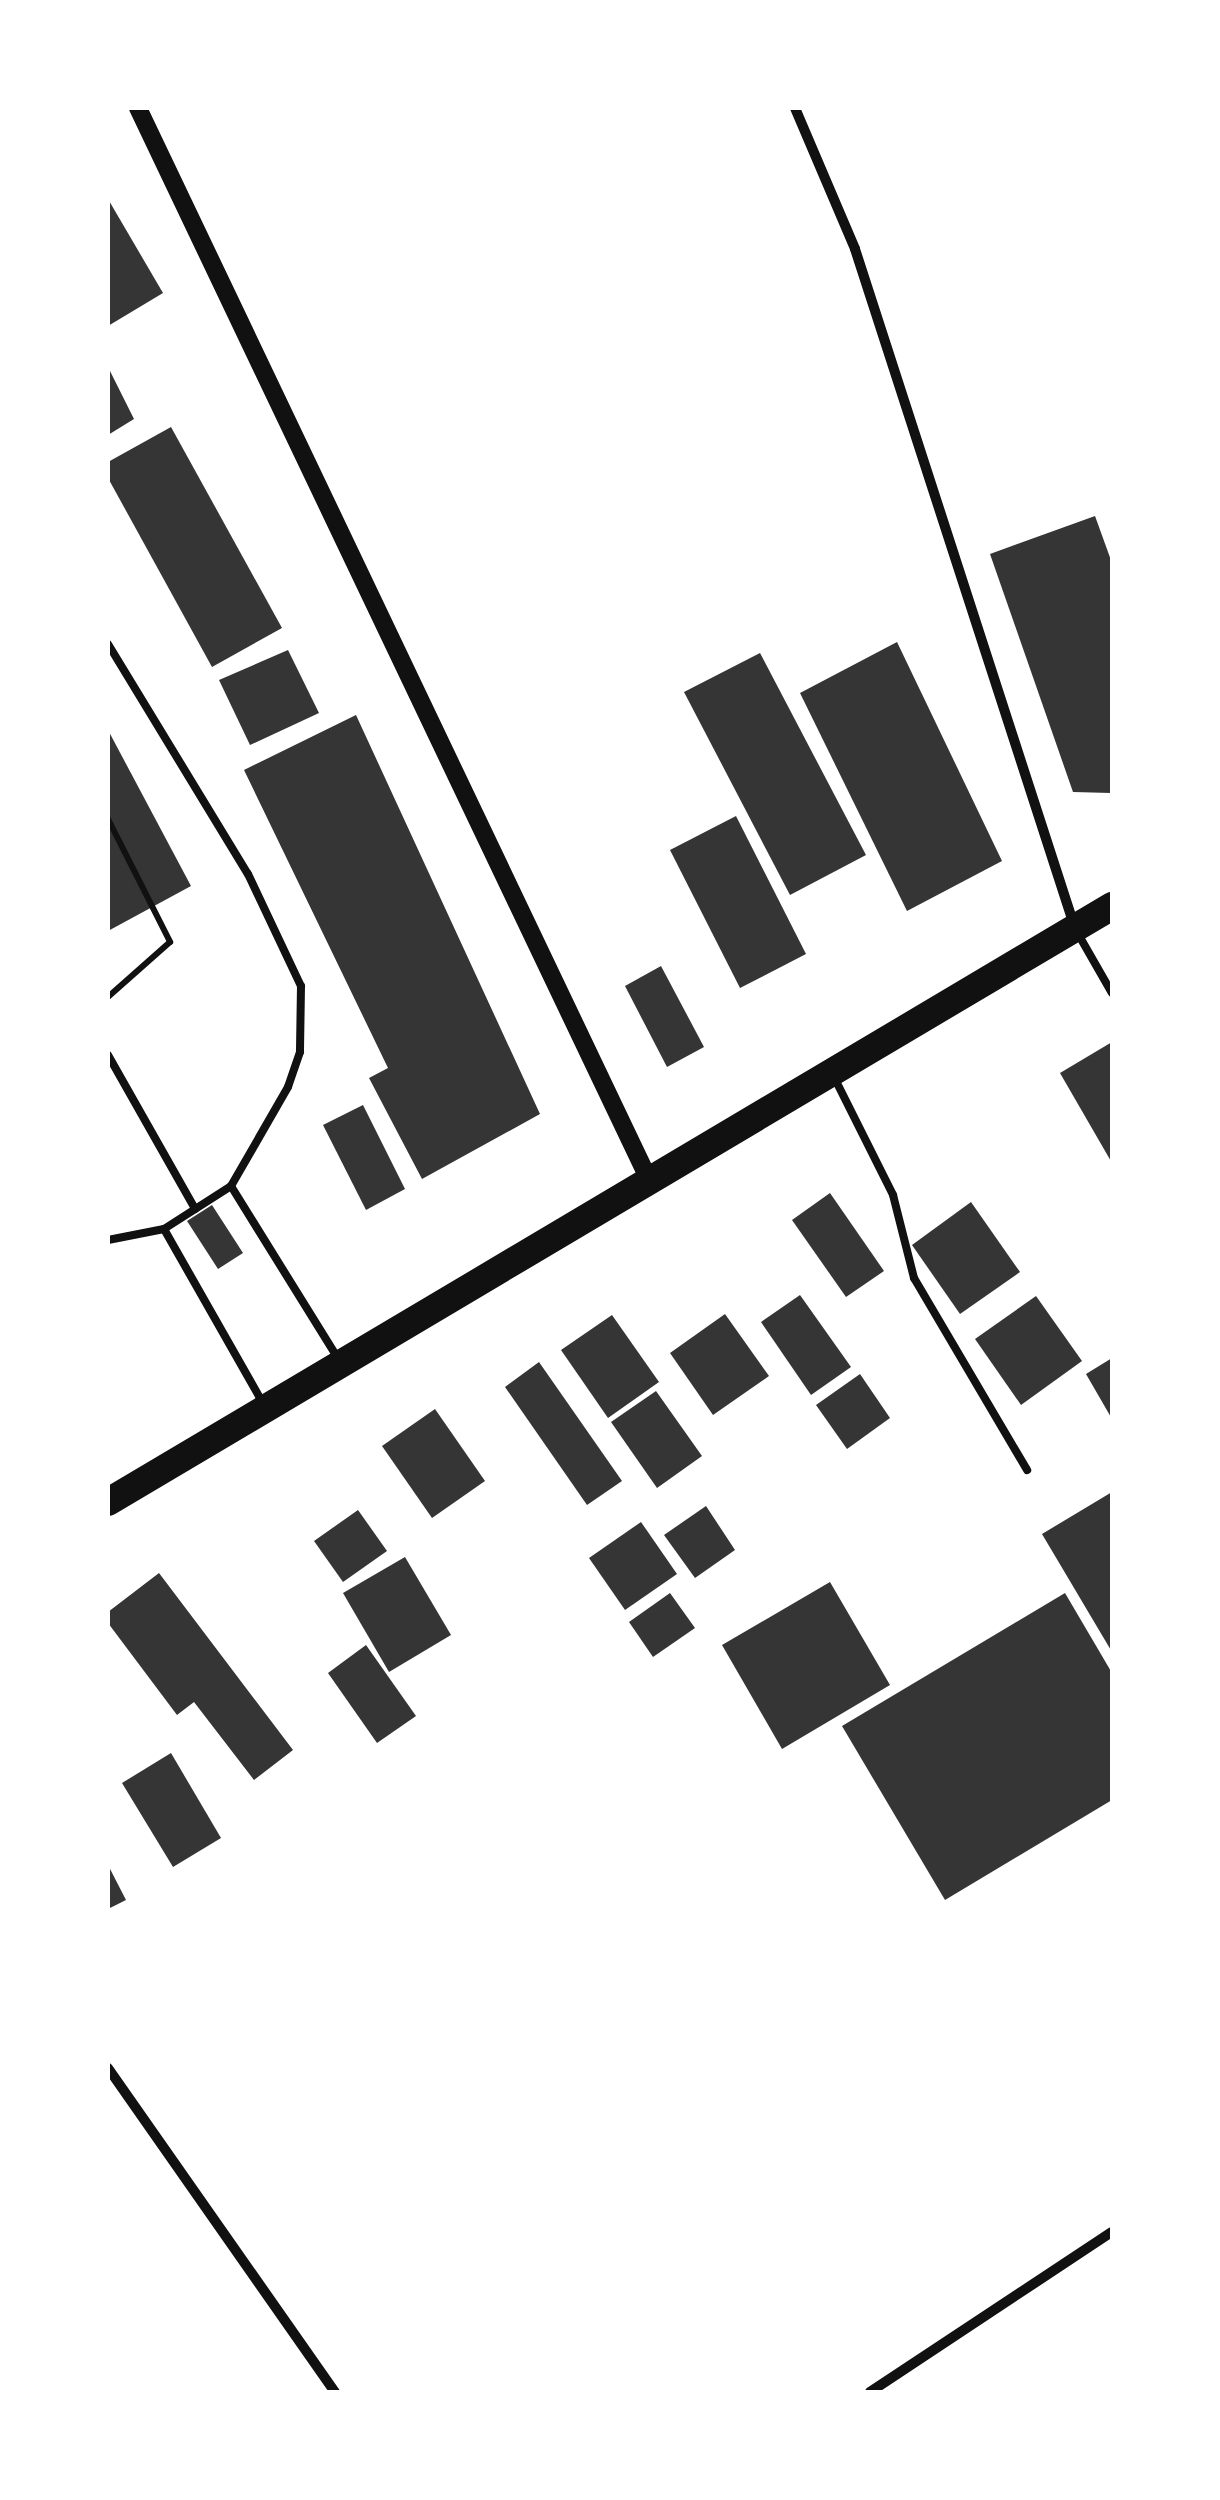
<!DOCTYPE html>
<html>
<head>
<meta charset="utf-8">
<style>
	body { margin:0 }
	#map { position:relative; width:1220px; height:2500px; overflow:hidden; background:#fff; font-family:"PT Serif",serif }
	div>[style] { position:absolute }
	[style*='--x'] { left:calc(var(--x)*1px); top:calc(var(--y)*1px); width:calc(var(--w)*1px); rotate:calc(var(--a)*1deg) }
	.building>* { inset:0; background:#353535 }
	.path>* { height:6px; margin:-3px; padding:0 3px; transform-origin:3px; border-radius:3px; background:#111 }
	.service>* { height:8px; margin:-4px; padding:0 4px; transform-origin:4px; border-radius:4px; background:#111 }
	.minor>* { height:10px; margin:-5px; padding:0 5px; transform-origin:5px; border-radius:5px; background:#111 }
	.tertiary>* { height:18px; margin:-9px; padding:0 9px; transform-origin:9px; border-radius:9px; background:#111 }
	.trunk>* { height:28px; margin:-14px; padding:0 14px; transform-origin:14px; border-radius:14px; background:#111 }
	span { translate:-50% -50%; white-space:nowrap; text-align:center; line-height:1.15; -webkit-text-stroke:9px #fff; paint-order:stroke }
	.frame { position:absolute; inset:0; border:110px solid #fff; pointer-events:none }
</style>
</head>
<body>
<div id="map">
	<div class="building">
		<div style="clip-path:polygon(108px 199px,163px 293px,108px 326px)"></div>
		<div style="clip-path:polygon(108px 367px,134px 419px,108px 435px)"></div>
		<div style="clip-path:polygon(171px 427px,282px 628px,212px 667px,108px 478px,108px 462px)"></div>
		<div style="clip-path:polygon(1095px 516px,1112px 563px,1111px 793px,1073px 792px,990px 554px)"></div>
		<div style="clip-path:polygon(897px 642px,1002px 861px,907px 911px,800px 693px)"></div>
		<div style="clip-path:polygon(288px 650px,319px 713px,250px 745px,219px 680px)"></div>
		<div style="clip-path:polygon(760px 653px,866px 855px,790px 895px,684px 692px)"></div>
		<div style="clip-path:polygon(356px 715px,540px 1114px,422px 1179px,369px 1078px,388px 1068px,244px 770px)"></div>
		<div style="clip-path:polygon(108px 730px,191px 886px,108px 931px)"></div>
		<div style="clip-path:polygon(736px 816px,806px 954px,740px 988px,670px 850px)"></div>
		<div style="clip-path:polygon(661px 966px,704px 1047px,667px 1067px,625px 986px)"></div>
		<div style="clip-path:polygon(1112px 1042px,1112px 1163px,1060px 1073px)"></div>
		<div style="clip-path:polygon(363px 1105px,405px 1189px,366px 1210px,323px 1125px)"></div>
		<div style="clip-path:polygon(830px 1193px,884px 1271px,846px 1297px,792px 1220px)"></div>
		<div style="clip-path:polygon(971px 1202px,1020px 1272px,960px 1314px,912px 1245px)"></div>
		<div style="clip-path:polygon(212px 1205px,243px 1253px,218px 1269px,187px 1221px)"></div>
		<div style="clip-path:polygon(800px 1295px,851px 1367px,811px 1395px,761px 1322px)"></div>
		<div style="clip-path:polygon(1036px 1296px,1082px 1361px,1021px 1405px,975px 1339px)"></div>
		<div style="clip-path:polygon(725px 1314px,769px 1376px,713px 1415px,670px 1353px)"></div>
		<div style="clip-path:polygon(612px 1315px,659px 1382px,608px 1418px,561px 1350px)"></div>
		<div style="clip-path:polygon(1112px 1358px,1112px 1419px,1086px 1374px)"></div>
		<div style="clip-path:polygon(539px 1362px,622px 1481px,587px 1505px,505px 1387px)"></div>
		<div style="clip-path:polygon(860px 1374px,890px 1418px,847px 1449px,816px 1405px)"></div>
		<div style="clip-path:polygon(656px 1391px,702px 1456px,657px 1488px,611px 1422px)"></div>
		<div style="clip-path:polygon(435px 1409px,485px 1481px,432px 1518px,382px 1446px)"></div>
		<div style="clip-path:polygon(1112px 1492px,1112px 1652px,1042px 1534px)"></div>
		<div style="clip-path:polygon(706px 1506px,735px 1550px,695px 1578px,664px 1535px)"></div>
		<div style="clip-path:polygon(358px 1510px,387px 1551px,343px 1582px,314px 1541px)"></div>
		<div style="clip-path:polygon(641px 1522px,677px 1574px,625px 1610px,589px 1558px)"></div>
		<div style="clip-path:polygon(405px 1557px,451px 1635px,389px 1672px,343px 1593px)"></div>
		<div style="clip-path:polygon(159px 1573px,293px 1750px,254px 1780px,194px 1702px,177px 1715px,108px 1623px,108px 1612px)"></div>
		<div style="clip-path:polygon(830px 1582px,890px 1685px,782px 1749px,722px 1645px)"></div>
		<div style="clip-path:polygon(670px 1593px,695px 1628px,653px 1657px,629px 1622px)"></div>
		<div style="clip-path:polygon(1065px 1593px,1112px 1673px,1112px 1800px,945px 1900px,842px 1726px)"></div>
		<div style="clip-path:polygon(366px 1645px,416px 1716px,377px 1743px,328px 1673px)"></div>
		<div style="clip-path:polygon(171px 1753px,221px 1838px,173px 1867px,122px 1783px)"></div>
		<div style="clip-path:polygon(108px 1865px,126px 1900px,108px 1909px)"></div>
	</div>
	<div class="path">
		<div style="--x:108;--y:819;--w:138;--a:63.2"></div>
		<div style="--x:170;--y:942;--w:83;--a:138.4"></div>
	</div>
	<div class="service">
		<div style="--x:108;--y:644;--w:269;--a:58.7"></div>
		<div style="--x:248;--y:874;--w:124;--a:64.7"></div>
		<div style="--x:301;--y:986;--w:66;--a:90.9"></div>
		<div style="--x:300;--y:1052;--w:37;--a:109"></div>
		<div style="--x:288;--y:1087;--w:114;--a:119.9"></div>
		<div style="--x:231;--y:1186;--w:205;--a:58.2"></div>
		<div style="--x:1077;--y:932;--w:70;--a:60.2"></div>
		<div style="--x:108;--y:1055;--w:177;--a:60.5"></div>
		<div style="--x:834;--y:1077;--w:132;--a:63.4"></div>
		<div style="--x:893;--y:1195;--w:86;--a:75.8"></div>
		<div style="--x:914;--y:1278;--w:223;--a:59.5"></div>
		<div style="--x:164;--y:1229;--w:80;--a:-32.7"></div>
		<div style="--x:108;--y:1240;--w:57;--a:-11.1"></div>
		<div style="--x:164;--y:1229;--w:202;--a:60.4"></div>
	</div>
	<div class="minor">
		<div style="--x:795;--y:108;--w:153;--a:66.9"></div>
		<div style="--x:855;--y:249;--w:711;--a:72.05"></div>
		<div style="--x:108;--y:2068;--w:396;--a:55"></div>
		<div style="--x:870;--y:2392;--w:290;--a:-33.5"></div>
	</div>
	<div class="tertiary">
		<div style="--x:138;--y:108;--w:1188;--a:64.51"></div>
	</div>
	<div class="trunk">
		<div style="--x:108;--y:1502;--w:1168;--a:-30.69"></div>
	</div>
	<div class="frame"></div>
</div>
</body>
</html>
